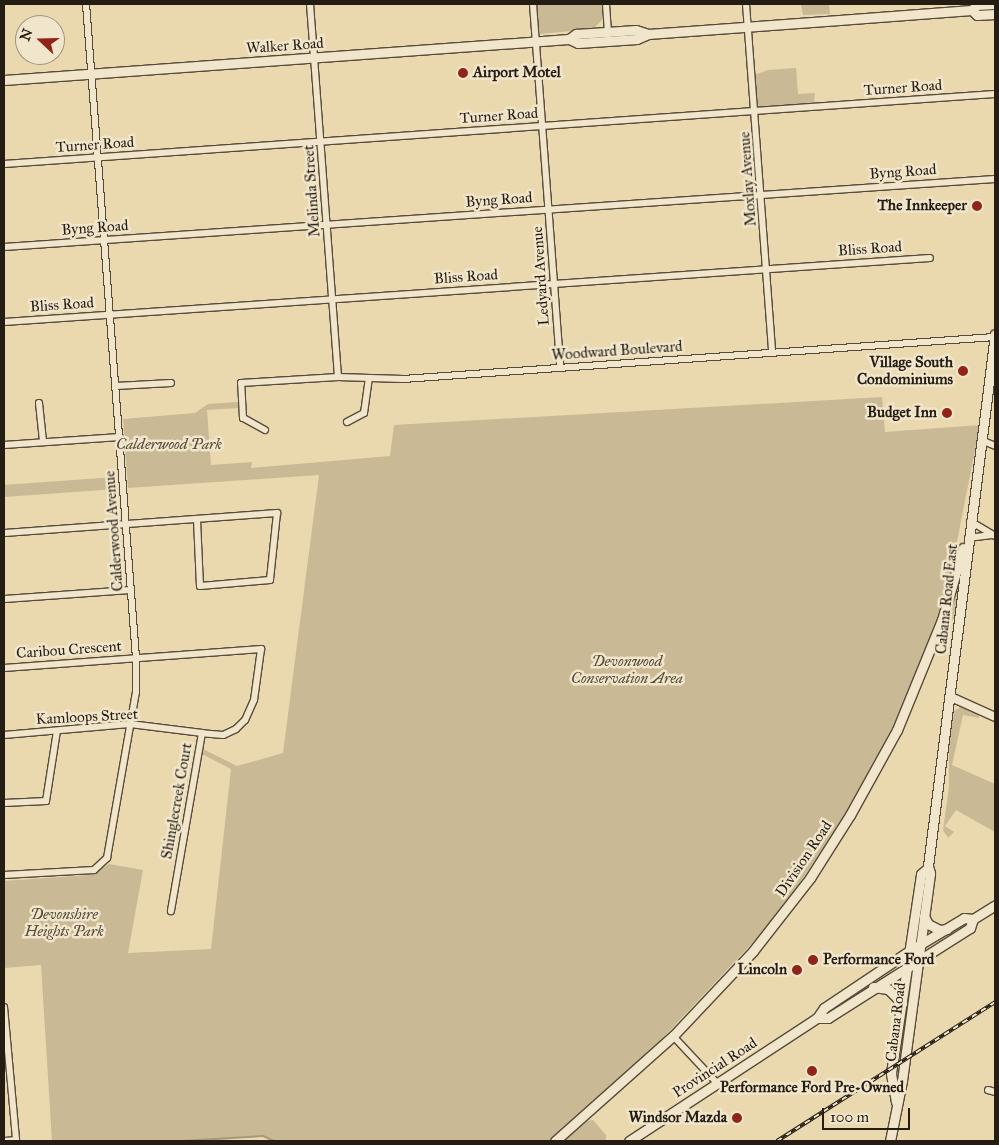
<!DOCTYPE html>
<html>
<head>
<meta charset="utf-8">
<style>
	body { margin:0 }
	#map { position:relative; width:999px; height:1145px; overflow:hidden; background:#ead9af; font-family:"IM FELL Great Primer",serif }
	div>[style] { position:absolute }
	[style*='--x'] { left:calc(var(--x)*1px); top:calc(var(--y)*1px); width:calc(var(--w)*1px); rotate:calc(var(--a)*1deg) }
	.green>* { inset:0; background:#c9b994 }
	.stream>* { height:2px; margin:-1px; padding:0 1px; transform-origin:1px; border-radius:1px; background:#a7997a }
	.roads { filter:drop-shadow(1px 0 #564b3a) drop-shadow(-1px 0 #564b3a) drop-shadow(0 1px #564b3a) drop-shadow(0 -1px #564b3a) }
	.minor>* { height:6px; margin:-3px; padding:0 3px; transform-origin:3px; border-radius:3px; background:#f1e6cb }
	.tertiary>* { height:8px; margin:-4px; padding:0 4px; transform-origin:4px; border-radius:4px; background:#f1e6cb }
	.secondary>* { height:9px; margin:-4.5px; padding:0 4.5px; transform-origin:4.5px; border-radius:4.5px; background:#f1e6cb }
	.rail>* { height:4px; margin-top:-2px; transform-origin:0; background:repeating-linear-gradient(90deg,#f1e6cb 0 5.5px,#251c13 0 11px); box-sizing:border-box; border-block:1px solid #251c13 }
	.dots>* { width:14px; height:14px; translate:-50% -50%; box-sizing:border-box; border:2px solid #f1e6cb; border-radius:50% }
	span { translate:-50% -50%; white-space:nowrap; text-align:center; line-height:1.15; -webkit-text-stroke:5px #f1e6cb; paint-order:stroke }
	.street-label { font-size:15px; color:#251c13 }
	.poi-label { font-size:15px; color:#251c13; font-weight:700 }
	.left { translate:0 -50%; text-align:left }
	.right { translate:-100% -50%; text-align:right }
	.park-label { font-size:15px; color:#564b3a; font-style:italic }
	.frame { position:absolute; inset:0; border:5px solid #251c13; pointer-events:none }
	.north { position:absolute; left:15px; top:15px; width:50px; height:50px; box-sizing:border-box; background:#f1e6cb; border:1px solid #9f9581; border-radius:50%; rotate:291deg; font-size:14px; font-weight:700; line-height:20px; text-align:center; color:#251c13 }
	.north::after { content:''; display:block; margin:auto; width:18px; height:22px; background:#8f2418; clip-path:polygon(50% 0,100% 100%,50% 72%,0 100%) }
	.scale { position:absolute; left:822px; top:1108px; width:88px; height:22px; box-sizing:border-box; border:2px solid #251c13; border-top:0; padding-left:6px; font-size:15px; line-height:18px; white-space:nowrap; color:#251c13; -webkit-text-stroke:4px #f1e6cb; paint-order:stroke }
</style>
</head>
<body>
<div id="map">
	<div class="green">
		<div style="clip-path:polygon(535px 4px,602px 4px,603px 19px,593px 29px,540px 34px)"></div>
		<div style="clip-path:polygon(801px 4px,829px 4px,830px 14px,803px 15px)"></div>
		<div style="clip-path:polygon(796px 68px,798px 94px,815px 93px,814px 103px,761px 108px,756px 102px,754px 75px,768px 70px)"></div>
		<div style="clip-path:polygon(882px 397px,885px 432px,980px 425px,948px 587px,913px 687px,850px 810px,774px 920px,659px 1042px,550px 1141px,273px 1141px,263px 1136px,207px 1141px,52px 1141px,41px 965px,4px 968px,4px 881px,89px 875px,109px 864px,143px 870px,128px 953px,211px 949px,231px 769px,202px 754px,203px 749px,237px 766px,283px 753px,319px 475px,128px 488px,123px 419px,195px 413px,208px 404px,238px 402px,239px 408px,207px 410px,211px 465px,252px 462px,251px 468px,390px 456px,394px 425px)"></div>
		<div style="clip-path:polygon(115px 477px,116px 489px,4px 497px,4px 485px)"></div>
		<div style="clip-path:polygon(957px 586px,956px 617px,952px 620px,947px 618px)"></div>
		<div style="clip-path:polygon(962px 706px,978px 713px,979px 718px,963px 715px,952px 765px,995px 784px,995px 832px,956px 810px,945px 826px,954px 832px,948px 838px,943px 830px,949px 787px,949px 741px,953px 712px)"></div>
		<div style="clip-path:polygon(593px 1120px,606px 1135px,606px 1141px,560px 1141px,583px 1122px)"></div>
	</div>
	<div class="stream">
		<div style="--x:181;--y:1141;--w:82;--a:-3.5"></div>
		<div style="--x:263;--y:1136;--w:12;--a:24"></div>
	</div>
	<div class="roads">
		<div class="minor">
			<div style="--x:310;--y:4;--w:374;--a:85.7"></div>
			<div style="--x:533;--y:4;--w:364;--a:85.7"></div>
			<div style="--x:606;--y:4;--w:30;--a:86"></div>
			<div style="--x:746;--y:4;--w:349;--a:85.7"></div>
			<div style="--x:4;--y:164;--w:993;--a:-4.04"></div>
			<div style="--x:4;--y:247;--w:993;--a:-3.93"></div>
			<div style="--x:4;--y:322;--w:928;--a:-3.95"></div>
			<div style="--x:116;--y:386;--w:55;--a:-3.1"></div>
			<div style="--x:39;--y:403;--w:39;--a:84"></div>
			<div style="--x:347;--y:422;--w:19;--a:-28"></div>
			<div style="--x:364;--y:413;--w:35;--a:-82"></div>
			<div style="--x:265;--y:430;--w:25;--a:-151"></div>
			<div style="--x:243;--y:418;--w:35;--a:-93"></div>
			<div style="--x:241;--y:383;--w:97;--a:-3.5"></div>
			<div style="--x:338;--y:377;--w:65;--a:1.8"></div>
			<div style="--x:403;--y:379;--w:593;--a:-4.06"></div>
			<div style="--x:981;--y:440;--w:15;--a:23"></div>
			<div style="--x:4;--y:445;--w:116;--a:-3.9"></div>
			<div style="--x:970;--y:521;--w:29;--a:31"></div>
			<div style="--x:4;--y:533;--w:274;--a:-4.2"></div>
			<div style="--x:277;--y:513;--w:67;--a:96"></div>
			<div style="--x:270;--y:580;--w:70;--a:175.1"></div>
			<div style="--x:200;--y:586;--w:67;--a:-92.6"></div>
			<div style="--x:968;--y:538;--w:24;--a:-7"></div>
			<div style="--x:4;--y:599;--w:127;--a:-4.1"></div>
			<div style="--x:4;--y:668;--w:258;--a:-4.2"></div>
			<div style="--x:261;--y:649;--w:51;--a:97.8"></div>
			<div style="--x:254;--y:700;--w:22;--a:114"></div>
			<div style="--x:245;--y:720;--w:13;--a:135"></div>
			<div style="--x:236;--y:729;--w:14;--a:155"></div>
			<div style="--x:223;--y:735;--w:21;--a:-175"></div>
			<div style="--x:202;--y:733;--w:181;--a:99.9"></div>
			<div style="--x:4;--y:735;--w:126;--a:-5"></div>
			<div style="--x:130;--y:724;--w:73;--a:7.1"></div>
			<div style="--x:4;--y:803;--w:42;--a:-2.7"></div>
			<div style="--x:46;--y:801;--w:71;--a:-81.1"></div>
			<div style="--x:4;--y:875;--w:90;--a:-3.2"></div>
			<div style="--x:94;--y:870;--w:18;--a:-43"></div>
			<div style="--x:107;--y:858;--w:169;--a:-80.1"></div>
			<div style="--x:136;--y:692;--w:34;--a:-90"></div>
			<div style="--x:136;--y:658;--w:656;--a:-94.37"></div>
			<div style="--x:4;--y:1007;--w:134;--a:84.8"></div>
			<div style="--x:16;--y:1140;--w:11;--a:175"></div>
			<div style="--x:673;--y:1036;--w:64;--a:46.9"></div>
			<div style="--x:988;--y:1090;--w:7;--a:16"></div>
		</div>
		<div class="tertiary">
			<div style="--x:951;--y:697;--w:48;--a:24.4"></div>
		</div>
		<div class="secondary">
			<div style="--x:972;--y:10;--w:7;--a:45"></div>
			<div style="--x:977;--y:15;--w:18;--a:-3"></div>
			<div style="--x:569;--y:39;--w:9;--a:-36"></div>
			<div style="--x:576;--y:34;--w:60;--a:-3.8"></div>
			<div style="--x:636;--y:30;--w:13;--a:18"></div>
			<div style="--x:648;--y:34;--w:192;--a:-4.2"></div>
			<div style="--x:839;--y:20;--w:133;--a:-4.3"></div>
			<div style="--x:972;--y:10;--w:6;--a:-51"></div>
			<div style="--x:976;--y:5;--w:19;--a:-3"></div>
			<div style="--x:4;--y:80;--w:566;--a:-4.15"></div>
			<div style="--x:569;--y:39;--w:10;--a:24"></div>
			<div style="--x:578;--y:43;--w:59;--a:-3.9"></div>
			<div style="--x:637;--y:39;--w:12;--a:-24"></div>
			<div style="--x:924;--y:916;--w:9;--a:63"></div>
			<div style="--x:928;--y:924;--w:13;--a:27"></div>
			<div style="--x:940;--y:930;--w:7;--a:-8"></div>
			<div style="--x:873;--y:987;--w:15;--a:8"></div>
			<div style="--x:888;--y:989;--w:20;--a:45"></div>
			<div style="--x:817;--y:1018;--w:11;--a:0"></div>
			<div style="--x:828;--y:1018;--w:168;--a:-32.4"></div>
			<div style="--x:970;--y:928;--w:9;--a:-72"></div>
			<div style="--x:973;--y:919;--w:26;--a:-32"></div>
			<div style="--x:896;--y:1102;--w:29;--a:-100"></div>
			<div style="--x:891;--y:1073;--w:201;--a:-81.4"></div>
			<div style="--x:921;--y:874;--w:9;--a:-41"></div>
			<div style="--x:555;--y:1141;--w:158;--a:-41.7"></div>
			<div style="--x:673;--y:1036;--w:117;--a:-46.7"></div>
			<div style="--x:753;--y:951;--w:93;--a:-52"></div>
			<div style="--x:810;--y:878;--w:75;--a:-57.6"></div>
			<div style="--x:850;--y:815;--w:97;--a:-61.1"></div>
			<div style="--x:897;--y:730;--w:119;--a:-67.8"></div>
			<div style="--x:942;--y:620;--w:75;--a:-73.7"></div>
			<div style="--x:629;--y:1141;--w:225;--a:-33.2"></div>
			<div style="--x:817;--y:1018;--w:12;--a:-55"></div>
			<div style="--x:824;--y:1008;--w:102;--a:-33.8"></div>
			<div style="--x:909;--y:951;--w:64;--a:-31"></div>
			<div style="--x:964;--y:918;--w:9;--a:6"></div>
			<div style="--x:890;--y:1141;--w:61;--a:-78.7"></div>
			<div style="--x:902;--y:1081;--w:210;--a:-82.3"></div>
			<div style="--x:930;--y:873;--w:7;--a:-106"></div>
			<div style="--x:928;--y:866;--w:536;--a:-82.82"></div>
		</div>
	</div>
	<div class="rail">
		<div style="--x:777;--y:1141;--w:259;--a:-32.5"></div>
	</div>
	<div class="dots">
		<div style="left:463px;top:73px;background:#8f2418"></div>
		<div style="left:977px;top:206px;background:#8f2418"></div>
		<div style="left:963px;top:371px;background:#8f2418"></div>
		<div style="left:947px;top:413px;background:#8f2418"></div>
		<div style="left:813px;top:960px;background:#8f2418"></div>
		<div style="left:797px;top:970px;background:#8f2418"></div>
		<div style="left:812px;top:1071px;background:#8f2418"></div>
		<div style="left:737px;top:1118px;background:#8f2418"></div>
	</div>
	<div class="street-label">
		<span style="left:285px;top:46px;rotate:-4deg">Walker Road</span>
		<span style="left:903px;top:88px;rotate:-4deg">Turner Road</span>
		<span style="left:499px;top:116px;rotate:-4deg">Turner Road</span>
		<span style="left:95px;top:145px;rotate:-4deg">Turner Road</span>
		<span style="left:903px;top:172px;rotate:-4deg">Byng Road</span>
		<span style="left:748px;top:179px;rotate:-94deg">Moxlay Avenue</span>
		<span style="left:312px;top:191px;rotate:-94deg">Melinda Street</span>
		<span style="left:499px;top:200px;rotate:-4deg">Byng Road</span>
		<span style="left:95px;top:228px;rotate:-4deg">Byng Road</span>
		<span style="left:870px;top:249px;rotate:-4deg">Bliss Road</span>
		<span style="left:541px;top:276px;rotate:-94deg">Ledyard Avenue</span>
		<span style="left:466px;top:277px;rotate:-4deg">Bliss Road</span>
		<span style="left:62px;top:305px;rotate:-4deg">Bliss Road</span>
		<span style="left:617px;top:351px;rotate:-4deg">Woodward Boulevard</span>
		<span style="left:114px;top:531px;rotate:-94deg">Calderwood Avenue</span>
		<span style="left:947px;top:599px;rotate:-84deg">Cabana Road East</span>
		<span style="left:69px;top:650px;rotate:-4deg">Caribou Crescent</span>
		<span style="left:87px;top:717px;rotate:-3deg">Kamloops Street</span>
		<span style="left:177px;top:801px;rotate:-80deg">Shinglecreek Court</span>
		<span style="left:804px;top:859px;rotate:-56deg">Division Road</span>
		<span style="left:896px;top:1022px;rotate:-83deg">Cabana Road</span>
		<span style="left:715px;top:1068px;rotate:-33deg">Provincial Road</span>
	</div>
	<div class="poi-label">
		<span class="left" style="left:473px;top:73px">Airport Motel</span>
		<span class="right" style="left:967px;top:206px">The Innkeeper</span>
		<span class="right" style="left:953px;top:371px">Village South<br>Condominiums</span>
		<span class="right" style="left:937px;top:413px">Budget Inn</span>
		<span class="left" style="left:823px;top:960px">Performance Ford</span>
		<span class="right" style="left:787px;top:970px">Lincoln</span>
		<span style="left:812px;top:1088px">Performance Ford Pre-Owned</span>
		<span class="right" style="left:727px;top:1118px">Windsor Mazda</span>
	</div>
	<div class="park-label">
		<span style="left:169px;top:445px">Calderwood Park</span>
		<span style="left:627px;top:670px">Devonwood<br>Conservation Area</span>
		<span style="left:64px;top:923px">Devonshire<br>Heights Park</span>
	</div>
	<div class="frame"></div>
	<div class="north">N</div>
	<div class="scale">100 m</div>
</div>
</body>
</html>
